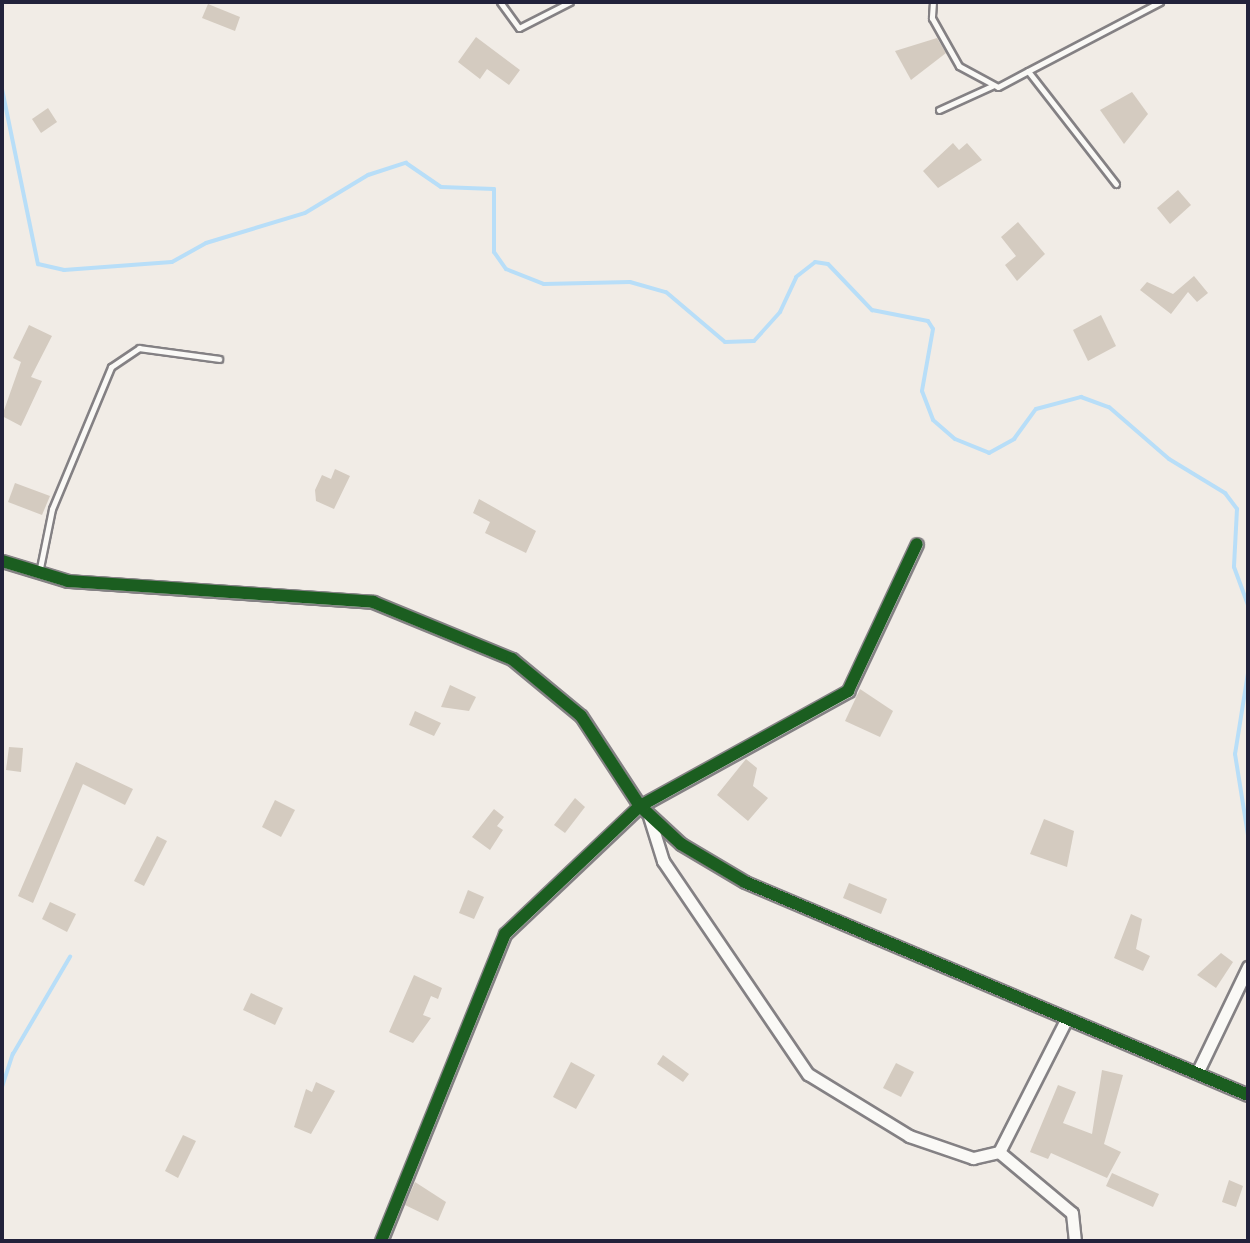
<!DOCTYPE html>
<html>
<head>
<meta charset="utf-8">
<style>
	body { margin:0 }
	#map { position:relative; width:1250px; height:1243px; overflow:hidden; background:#f1ece6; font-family:"Shantell Sans",sans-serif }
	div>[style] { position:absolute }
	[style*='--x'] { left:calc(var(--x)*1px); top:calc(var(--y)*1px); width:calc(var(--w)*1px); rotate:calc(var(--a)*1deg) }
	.stream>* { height:4px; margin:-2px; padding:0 2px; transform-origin:2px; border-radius:2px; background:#b8def8 }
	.building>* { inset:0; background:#d4cbc0 }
	.roads { filter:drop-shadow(2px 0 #848184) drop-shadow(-2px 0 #848184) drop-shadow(0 2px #848184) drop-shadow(0 -2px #848184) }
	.service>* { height:5px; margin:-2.5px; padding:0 2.5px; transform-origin:2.5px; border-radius:2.5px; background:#faf9f6 }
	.minor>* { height:11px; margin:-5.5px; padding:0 5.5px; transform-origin:5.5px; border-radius:5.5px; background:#faf9f6 }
	.cycleway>* { height:12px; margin:-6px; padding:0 6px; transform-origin:6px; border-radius:6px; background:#1b5e20 }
	span { translate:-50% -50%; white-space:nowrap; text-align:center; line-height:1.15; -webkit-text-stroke:6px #fdfcf7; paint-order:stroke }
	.frame { position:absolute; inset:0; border:4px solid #22223b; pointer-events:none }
</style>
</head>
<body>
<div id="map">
	<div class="stream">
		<div style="--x:2;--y:89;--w:179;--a:78.4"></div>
		<div style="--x:38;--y:264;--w:27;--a:13"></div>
		<div style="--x:64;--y:270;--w:108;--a:-4.2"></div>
		<div style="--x:172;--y:262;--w:39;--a:-29"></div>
		<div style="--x:206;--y:243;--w:103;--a:-16.9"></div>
		<div style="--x:305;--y:213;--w:74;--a:-31.1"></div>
		<div style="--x:368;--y:175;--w:40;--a:-18"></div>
		<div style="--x:406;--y:163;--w:42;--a:34.4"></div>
		<div style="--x:441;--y:187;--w:53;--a:2.2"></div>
		<div style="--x:494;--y:189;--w:63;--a:90"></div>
		<div style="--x:494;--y:252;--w:21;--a:55"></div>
		<div style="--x:506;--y:269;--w:41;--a:21.5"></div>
		<div style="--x:544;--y:284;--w:86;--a:-1.3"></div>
		<div style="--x:630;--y:282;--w:37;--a:16"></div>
		<div style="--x:666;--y:292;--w:77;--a:40.3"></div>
		<div style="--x:725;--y:342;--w:29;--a:-2"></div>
		<div style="--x:754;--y:341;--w:39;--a:-48"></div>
		<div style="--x:780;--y:312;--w:38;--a:-65"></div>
		<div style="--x:796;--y:277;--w:24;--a:-38"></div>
		<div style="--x:815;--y:262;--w:13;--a:9"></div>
		<div style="--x:828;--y:264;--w:64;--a:46.3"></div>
		<div style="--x:872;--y:310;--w:57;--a:11.1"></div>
		<div style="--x:928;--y:321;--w:9;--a:58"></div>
		<div style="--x:933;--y:329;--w:63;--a:100.1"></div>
		<div style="--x:922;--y:391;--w:31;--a:69"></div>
		<div style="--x:933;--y:420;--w:29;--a:41"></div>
		<div style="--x:955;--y:439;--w:37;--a:22"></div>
		<div style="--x:989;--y:453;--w:29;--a:-29"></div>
		<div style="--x:1014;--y:439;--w:37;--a:-54"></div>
		<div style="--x:1036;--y:409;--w:47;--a:-14.9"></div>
		<div style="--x:1081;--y:397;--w:30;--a:20"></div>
		<div style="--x:1109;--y:407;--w:79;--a:40.9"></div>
		<div style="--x:1169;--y:459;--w:66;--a:31.3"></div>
		<div style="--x:1225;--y:493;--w:20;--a:53"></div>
		<div style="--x:1237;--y:509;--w:58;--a:93"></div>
		<div style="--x:1234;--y:567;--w:40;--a:69.8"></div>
		<div style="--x:1248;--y:673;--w:82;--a:99.1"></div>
		<div style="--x:1235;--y:754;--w:82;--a:80.9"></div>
		<div style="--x:2;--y:1087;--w:35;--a:-72"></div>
		<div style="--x:13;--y:1054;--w:113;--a:-59.6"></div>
	</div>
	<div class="building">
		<div style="clip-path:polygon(208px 4px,240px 17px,235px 31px,202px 18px)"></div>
		<div style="clip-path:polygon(476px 37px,520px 70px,509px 85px,487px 69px,480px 79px,458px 62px)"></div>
		<div style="clip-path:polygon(937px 38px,946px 53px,911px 80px,895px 51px)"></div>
		<div style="clip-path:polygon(1132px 92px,1148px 114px,1124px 144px,1100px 110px)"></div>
		<div style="clip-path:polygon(48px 108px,57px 122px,41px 133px,32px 119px)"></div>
		<div style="clip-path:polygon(953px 143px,959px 150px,967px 143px,982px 160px,938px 188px,923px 171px)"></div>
		<div style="clip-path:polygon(1178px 190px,1191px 205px,1170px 224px,1157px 208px)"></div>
		<div style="clip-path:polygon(1018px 222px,1045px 254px,1017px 281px,1005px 265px,1016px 256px,1001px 237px)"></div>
		<div style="clip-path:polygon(1194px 276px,1208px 293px,1197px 302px,1188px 292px,1171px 314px,1140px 290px,1147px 282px,1173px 294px)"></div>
		<div style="clip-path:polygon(1101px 315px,1116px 346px,1088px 361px,1073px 330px)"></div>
		<div style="clip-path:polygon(29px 325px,52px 336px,31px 377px,42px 381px,21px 426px,2px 416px,21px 362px,13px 358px)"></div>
		<div style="clip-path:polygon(335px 469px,350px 476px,334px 509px,316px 501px,315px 490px,322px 475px,331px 479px)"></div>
		<div style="clip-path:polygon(15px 483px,50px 496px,42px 515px,8px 502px)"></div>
		<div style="clip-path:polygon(479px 499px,536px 531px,526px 553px,485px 533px,490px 522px,473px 513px)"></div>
		<div style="clip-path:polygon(450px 685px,476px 697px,469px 711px,441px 707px)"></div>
		<div style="clip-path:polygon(860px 689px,893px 711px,880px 737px,845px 721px)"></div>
		<div style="clip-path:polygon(415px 711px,441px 723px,434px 736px,409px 725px)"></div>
		<div style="clip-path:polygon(9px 747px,23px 748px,21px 772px,6px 770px)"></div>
		<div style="clip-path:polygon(746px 759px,757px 768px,753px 786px,768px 798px,748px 821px,717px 795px)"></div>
		<div style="clip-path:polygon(76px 762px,133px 789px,125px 805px,83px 784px,33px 903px,18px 896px)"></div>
		<div style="clip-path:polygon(575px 798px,585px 807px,565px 833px,554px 825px)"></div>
		<div style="clip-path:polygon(275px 800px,295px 810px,281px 837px,262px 827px)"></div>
		<div style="clip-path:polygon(494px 809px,504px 817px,497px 826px,503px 830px,490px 850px,472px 837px)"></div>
		<div style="clip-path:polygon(1044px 819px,1074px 831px,1067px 867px,1030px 854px)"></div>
		<div style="clip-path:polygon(157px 836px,167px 841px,144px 886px,134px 881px)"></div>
		<div style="clip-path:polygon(849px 883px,887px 899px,881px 914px,843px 898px)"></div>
		<div style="clip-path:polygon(468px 890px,484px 897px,474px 919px,459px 913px)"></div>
		<div style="clip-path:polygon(50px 902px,76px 914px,67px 932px,42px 919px)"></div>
		<div style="clip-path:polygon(1131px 914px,1142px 919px,1136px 949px,1150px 956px,1143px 971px,1114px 958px)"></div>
		<div style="clip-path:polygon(1221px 953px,1233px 962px,1216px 988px,1197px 975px)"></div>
		<div style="clip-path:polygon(414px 975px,442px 988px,438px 999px,431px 996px,423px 1015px,431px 1018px,413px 1043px,389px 1032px)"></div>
		<div style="clip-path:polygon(251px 993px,283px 1008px,275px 1025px,243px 1010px)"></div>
		<div style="clip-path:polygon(663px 1055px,689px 1074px,683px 1082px,657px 1064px)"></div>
		<div style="clip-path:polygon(571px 1062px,595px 1075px,576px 1109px,553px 1097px)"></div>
		<div style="clip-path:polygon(896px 1063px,914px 1072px,901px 1097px,883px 1088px)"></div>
		<div style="clip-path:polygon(1102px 1070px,1123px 1075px,1104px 1144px,1121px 1152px,1107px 1178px,1051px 1153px,1048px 1159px,1030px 1152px,1058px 1085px,1076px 1092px,1063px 1123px,1092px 1134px)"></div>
		<div style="clip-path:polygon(316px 1082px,335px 1091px,311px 1134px,294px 1127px,306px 1089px,312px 1092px)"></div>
		<div style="clip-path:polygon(183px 1135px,196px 1141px,178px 1178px,165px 1171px)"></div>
		<div style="clip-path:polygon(1112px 1173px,1159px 1194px,1153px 1207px,1106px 1186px)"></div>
		<div style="clip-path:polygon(1229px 1180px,1243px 1186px,1236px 1207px,1222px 1202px)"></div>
		<div style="clip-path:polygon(415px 1182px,446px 1202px,438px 1221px,405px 1205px)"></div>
	</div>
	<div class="roads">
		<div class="service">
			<div style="--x:500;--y:2;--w:32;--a:54"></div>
			<div style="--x:519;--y:28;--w:57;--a:-27"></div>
			<div style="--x:933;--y:2;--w:16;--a:94"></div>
			<div style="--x:932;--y:18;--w:55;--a:60.6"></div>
			<div style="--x:959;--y:66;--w:44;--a:28.3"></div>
			<div style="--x:998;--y:87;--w:34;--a:-28"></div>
			<div style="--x:939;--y:110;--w:58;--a:-24.4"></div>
			<div style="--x:1116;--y:184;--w:143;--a:-127.9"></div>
			<div style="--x:1028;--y:71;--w:149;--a:-27.6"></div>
			<div style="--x:39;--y:573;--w:65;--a:-78.5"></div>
			<div style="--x:52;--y:509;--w:154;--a:-67.4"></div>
			<div style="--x:111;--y:367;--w:34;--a:-34"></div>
			<div style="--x:139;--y:348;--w:81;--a:7.8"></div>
		</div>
		<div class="minor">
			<div style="--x:2;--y:561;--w:69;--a:16.9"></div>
			<div style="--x:68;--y:581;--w:306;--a:3.9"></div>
			<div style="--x:373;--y:602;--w:150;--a:22.3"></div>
			<div style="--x:512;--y:659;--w:89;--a:39.6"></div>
			<div style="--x:581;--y:716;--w:108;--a:56.8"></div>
			<div style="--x:640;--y:806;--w:56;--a:42.8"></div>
			<div style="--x:681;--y:844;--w:74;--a:30.7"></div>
			<div style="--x:745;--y:882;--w:546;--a:22.95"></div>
			<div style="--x:649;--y:816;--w:47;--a:72.7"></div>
			<div style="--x:663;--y:861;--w:258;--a:55.8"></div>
			<div style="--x:808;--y:1074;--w:119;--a:31.5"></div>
			<div style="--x:909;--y:1136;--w:68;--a:19"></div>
			<div style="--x:973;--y:1158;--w:27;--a:-13"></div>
			<div style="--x:1066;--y:1020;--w:148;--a:116.9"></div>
			<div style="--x:999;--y:1152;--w:95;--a:39.9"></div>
			<div style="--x:1072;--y:1213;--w:28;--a:84"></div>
			<div style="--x:1197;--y:1073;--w:118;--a:-64.3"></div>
			<div style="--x:381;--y:1241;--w:331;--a:-68"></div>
			<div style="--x:505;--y:934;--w:186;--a:-43.5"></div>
			<div style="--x:640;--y:806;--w:238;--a:-28.9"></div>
			<div style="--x:848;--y:691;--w:162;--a:-64.9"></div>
		</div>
	</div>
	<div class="cycleway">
		<div style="--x:2;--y:561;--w:69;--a:16.9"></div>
		<div style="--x:68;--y:581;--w:306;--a:3.9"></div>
		<div style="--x:373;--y:602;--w:150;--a:22.3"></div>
		<div style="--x:512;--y:659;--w:89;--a:39.6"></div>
		<div style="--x:581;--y:716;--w:108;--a:56.8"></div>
		<div style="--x:640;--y:806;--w:56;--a:42.8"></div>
		<div style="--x:681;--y:844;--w:74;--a:30.7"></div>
		<div style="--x:745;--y:882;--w:546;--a:22.95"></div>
		<div style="--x:381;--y:1241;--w:331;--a:-68"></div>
		<div style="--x:505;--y:934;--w:186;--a:-43.5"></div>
		<div style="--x:640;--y:806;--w:238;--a:-28.9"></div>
		<div style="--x:848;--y:691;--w:162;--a:-64.9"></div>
	</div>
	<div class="frame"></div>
</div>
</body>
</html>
